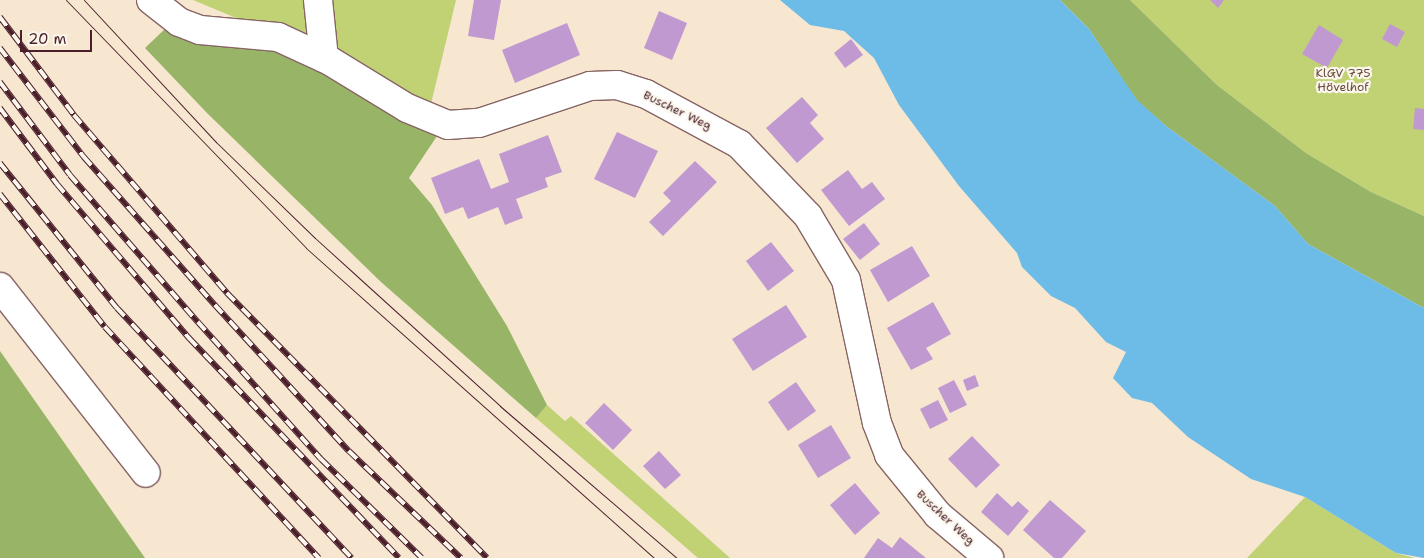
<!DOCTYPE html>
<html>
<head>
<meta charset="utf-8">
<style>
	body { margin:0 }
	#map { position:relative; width:1424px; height:558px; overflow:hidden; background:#f7e6d0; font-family:"Shantell Sans",sans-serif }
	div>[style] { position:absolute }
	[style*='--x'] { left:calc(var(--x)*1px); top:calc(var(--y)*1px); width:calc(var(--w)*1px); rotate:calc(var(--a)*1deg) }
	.green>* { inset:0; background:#c1d275 }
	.forest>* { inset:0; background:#98b466 }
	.water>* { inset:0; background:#6dbce7 }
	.building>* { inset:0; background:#c099d1 }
	.roads { filter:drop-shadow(1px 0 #876565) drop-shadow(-1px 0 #876565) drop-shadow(0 1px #876565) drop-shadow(0 -1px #876565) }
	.minor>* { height:28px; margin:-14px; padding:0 14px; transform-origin:14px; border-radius:14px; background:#fff }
	.tram>* { height:1px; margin:-0.5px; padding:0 0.5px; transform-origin:0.5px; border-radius:0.5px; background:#4a1f2b }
	.rail>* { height:5.5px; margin-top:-2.75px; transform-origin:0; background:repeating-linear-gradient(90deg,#fbf7ec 0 11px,#4a1f2b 0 22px); box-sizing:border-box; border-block:1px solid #4a1f2b }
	span { translate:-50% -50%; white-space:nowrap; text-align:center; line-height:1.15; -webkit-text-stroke:4.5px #fbf7ec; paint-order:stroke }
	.park-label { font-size:12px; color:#684c3e }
	.street-label { font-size:12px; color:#4a1f2b }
	.scale { position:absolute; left:20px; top:30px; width:72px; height:22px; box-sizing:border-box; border:2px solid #4a1f2b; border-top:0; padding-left:6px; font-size:15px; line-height:18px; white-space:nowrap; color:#4a1f2b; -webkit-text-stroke:4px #fbf7ec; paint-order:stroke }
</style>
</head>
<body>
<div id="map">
	<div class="green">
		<div style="clip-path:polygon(193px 0,456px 0,430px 108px,276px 25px,241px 20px)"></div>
		<div style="clip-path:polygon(1130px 0,1424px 0,1424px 216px,1371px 192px,1306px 153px,1217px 85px)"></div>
		<div style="clip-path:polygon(547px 405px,565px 421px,571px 416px,730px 558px,698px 558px,536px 418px)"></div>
		<div style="clip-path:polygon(1305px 497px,1396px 553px,1415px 558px,1247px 558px)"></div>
	</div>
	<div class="forest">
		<div style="clip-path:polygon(1060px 0,1130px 0,1217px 85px,1306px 153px,1371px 192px,1424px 216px,1424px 308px,1308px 244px,1275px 206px,1166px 126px,1137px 101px,1089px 29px)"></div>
		<div style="clip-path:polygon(166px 28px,287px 47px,437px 136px,409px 178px,432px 205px,507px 326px,547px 405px,536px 418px,381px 282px,208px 114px,145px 48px)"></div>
		<div style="clip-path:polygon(0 351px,145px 558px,0 558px)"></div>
	</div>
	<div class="water">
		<div style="clip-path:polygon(780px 0,1060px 0,1089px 29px,1137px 100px,1166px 126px,1275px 206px,1308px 244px,1424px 308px,1424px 558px,1396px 553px,1305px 497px,1251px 479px,1188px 437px,1152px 403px,1132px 398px,1113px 378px,1126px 352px,1106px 342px,1075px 308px,1051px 296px,1022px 267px,1017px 253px,959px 186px,899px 105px,874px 58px,844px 31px,810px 25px)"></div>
	</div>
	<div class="building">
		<div style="clip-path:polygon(474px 0,501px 0,494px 40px,468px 36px)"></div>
		<div style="clip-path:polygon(1210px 0,1224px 0,1218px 8px)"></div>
		<div style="clip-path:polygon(659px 11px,687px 23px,672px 60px,644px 48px)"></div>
		<div style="clip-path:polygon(567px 23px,580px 55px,515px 83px,502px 50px)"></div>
		<div style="clip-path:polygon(1390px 24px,1405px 32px,1397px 47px,1382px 39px)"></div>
		<div style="clip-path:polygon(1319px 25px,1343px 40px,1327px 68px,1302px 54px)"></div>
		<div style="clip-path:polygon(851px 39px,863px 55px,845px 68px,834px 53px)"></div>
		<div style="clip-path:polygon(802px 97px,818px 115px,810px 123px,824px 139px,797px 163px,766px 128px)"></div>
		<div style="clip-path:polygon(1415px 108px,1424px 109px,1424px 130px,1413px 129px)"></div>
		<div style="clip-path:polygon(617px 132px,658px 151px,635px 198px,594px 179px)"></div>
		<div style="clip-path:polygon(548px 135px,562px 172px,545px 178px,548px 187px,516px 199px,523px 218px,505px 225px,498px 207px,468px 219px,463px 207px,445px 214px,431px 178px,479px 159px,491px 189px,509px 182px,499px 154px)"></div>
		<div style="clip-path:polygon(695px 161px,717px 182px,663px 236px,649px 222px,671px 201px,663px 193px)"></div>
		<div style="clip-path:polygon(848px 170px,862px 189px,872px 182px,885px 199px,849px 226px,821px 190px)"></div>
		<div style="clip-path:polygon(864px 223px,880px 244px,860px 260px,843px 239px)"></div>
		<div style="clip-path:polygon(771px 242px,794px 271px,768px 291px,746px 261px)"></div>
		<div style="clip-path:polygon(912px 246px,930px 276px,888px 302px,870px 270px)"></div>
		<div style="clip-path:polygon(933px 302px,951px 334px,926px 348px,933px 359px,911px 370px,887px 328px)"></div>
		<div style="clip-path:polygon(786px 305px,807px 337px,753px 371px,732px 339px)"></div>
		<div style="clip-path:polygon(975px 375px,979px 386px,967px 391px,963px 380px)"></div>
		<div style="clip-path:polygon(954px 380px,967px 405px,950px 413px,938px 388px)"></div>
		<div style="clip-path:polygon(796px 382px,816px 411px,788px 431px,768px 402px)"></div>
		<div style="clip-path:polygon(938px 400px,948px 420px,930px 429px,920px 409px)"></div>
		<div style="clip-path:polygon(604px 403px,632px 430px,613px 450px,585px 423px)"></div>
		<div style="clip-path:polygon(831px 425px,851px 458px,818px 478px,798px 445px)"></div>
		<div style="clip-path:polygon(972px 436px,1000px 465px,976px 488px,948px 459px)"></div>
		<div style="clip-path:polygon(659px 451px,681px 475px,665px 489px,643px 466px)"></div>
		<div style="clip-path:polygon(855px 483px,880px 513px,855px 535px,830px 505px)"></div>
		<div style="clip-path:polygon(997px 493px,1012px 507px,1018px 501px,1029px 511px,1008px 536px,981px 512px)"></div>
		<div style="clip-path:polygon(1050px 500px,1086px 531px,1062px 558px,1054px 558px,1023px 530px)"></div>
		<div style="clip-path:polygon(900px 537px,926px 558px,864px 558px,878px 538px,892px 548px)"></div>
	</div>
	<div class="roads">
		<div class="minor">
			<div style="--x:151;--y:0;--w:36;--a:38"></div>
			<div style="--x:179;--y:22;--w:22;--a:21"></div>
			<div style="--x:200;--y:30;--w:78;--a:5.1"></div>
			<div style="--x:278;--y:37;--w:57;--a:24.8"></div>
			<div style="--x:330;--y:61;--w:90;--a:31.4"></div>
			<div style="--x:407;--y:108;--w:44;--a:22.5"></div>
			<div style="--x:448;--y:125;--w:31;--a:-4"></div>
			<div style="--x:479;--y:123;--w:117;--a:-18.4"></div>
			<div style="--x:590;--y:86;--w:27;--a:-2"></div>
			<div style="--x:617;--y:85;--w:30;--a:17"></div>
			<div style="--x:646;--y:94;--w:106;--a:28.3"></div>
			<div style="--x:739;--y:144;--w:100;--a:46.2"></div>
			<div style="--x:808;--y:216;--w:74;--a:59.3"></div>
			<div style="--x:846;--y:280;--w:146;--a:77.8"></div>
			<div style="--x:877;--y:423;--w:34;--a:69"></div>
			<div style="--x:889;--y:455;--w:77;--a:50.8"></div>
			<div style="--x:938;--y:515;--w:67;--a:40.1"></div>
			<div style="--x:318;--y:0;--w:58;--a:84.1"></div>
			<div style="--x:0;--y:287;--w:236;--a:51.9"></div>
		</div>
	</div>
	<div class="tram">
		<div style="--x:66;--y:0;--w:345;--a:45.9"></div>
		<div style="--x:306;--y:248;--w:466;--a:41.7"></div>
		<div style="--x:84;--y:0;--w:194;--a:47.1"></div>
		<div style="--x:216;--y:142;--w:138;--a:44.1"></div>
		<div style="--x:315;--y:238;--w:250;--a:42.2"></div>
		<div style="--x:500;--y:406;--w:233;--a:40.7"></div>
	</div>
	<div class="rail">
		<div style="--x:0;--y:17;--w:123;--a:52.9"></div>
		<div style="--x:74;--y:115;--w:235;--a:49.3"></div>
		<div style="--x:227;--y:293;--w:371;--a:45.5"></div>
		<div style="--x:0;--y:48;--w:138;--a:52.4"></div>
		<div style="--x:84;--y:157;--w:198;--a:48.5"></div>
		<div style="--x:215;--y:305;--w:198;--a:47.5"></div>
		<div style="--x:349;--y:451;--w:155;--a:43.7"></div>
		<div style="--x:0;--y:82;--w:116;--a:53"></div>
		<div style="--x:70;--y:175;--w:195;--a:49"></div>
		<div style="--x:198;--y:322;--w:184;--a:48.1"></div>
		<div style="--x:321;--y:459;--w:141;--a:44.4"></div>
		<div style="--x:0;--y:108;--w:95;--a:53.1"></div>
		<div style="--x:57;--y:184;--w:203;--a:49.4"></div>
		<div style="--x:189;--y:338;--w:304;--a:46.3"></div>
		<div style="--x:0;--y:163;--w:186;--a:51.1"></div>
		<div style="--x:117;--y:308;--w:343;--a:46.8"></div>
		<div style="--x:0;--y:194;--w:169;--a:51.7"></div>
		<div style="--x:105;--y:327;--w:315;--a:47.2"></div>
	</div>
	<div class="park-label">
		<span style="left:1343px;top:81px">KlGV 775<br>Hövelhof</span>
	</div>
	<div class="street-label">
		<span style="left:677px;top:111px;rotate:26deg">Buscher Weg</span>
		<span style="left:945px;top:518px;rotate:43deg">Buscher Weg</span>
	</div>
	<div class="scale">20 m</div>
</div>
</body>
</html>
